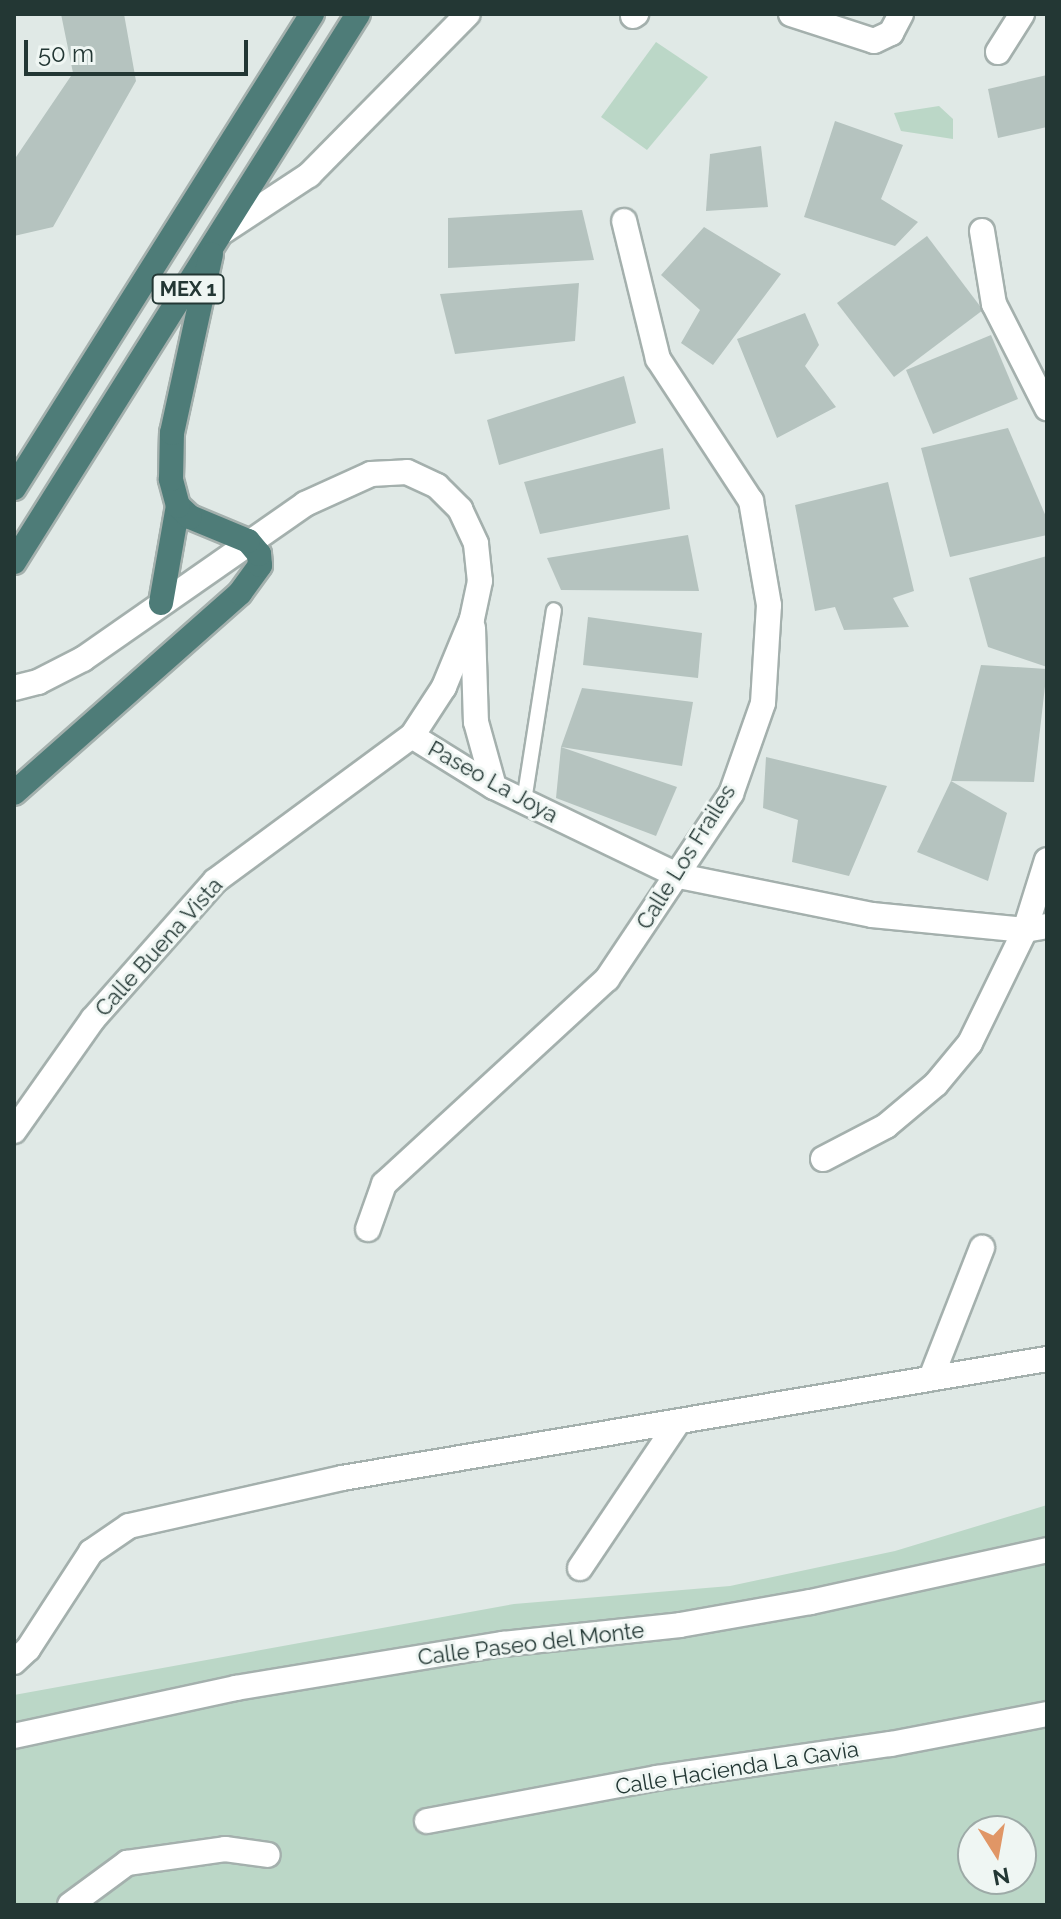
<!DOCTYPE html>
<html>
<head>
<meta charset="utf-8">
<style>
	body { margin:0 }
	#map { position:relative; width:1061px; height:1919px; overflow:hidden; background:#e0e9e6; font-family:Raleway,sans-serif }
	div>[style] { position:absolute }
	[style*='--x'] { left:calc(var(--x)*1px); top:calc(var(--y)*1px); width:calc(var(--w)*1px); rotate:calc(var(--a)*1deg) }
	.green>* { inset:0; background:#bbd7c7 }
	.building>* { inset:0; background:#b5c3bf }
	.roads { filter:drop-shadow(2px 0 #a4b0ad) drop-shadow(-2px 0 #a4b0ad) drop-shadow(0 2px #a4b0ad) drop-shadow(0 -2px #a4b0ad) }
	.service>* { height:14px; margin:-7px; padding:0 7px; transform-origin:7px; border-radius:7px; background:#fff }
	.minor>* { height:24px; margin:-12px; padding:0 12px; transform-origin:12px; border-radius:12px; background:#fff }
	.trunk>* { height:24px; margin:-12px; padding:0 12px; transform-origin:12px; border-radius:12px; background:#4e7c78 }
	span { translate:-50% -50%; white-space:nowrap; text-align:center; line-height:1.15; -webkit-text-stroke:6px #eff6f3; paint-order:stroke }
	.shield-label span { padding:2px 6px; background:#eff6f3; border:2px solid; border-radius:6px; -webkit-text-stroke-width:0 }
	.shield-label { font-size:20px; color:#233734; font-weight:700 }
	.street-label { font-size:22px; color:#233734 }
	.frame { position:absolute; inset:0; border:16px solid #233734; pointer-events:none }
	.north { position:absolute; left:957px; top:1815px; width:80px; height:80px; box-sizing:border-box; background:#eff6f3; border:2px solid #9daaa7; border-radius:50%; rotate:169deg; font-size:22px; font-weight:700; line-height:32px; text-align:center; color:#233734 }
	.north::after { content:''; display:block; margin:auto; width:28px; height:36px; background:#e09666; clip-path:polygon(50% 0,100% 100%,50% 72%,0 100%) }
	.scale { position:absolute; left:24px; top:40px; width:224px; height:36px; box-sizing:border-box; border:4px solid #233734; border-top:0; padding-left:10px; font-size:24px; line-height:28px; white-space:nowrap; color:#233734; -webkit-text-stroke:6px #eff6f3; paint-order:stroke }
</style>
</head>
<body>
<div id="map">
	<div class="green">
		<div style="clip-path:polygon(656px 42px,708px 77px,647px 150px,601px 117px)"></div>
		<div style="clip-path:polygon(939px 106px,953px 119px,953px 139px,901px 131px,894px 113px)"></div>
		<div style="clip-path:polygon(evenodd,1047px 1505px,1047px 1905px,14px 1905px,14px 1695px,514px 1604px,730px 1586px,895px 1551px,1047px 1505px,973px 1831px,1021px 1831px,1021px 1879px,973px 1879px,973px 1831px)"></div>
	</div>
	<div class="building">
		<div style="clip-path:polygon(61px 14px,124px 14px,136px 81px,53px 227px,14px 236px,14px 160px,73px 73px)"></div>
		<div style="clip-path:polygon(1047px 75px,1047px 127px,998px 138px,988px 89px)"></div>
		<div style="clip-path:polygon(835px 121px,903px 145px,881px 199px,918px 222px,895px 246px,804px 217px)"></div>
		<div style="clip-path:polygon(761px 146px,768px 207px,706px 211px,710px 154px)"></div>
		<div style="clip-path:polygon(582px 210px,594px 260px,448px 268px,448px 218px)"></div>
		<div style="clip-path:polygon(704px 227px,781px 274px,713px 365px,681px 343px,700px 310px,661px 275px)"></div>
		<div style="clip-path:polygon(927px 236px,983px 310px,894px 377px,837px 303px)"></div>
		<div style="clip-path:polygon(579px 283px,575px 341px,455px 354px,440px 294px)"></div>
		<div style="clip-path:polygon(805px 313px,819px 345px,805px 366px,836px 407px,777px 438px,737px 339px)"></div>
		<div style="clip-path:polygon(991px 335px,1018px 399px,933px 434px,906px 370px)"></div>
		<div style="clip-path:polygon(624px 376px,636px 423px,499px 465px,487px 420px)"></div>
		<div style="clip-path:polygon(1008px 428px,1047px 519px,1047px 535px,950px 557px,921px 448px)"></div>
		<div style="clip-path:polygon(663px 448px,670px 509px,540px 534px,524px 482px)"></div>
		<div style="clip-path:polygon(888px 482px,914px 591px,893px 598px,909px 627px,844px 630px,835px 607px,815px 611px,795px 505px)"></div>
		<div style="clip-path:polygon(688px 535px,699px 591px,561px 590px,547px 558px)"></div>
		<div style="clip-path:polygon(1047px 556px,1047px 667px,988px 647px,969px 578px)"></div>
		<div style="clip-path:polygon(588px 617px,702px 633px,698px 678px,583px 665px)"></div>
		<div style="clip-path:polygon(981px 665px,1047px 669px,1034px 782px,951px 781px)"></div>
		<div style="clip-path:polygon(582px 688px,693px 702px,682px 766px,561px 747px)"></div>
		<div style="clip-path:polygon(561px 747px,677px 787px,656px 836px,556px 798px)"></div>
		<div style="clip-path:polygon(766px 757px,887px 786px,849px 876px,792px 862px,798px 820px,763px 808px)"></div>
		<div style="clip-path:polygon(951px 781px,1007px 813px,988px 881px,917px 852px)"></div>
	</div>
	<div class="roads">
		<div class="service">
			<div style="--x:524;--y:801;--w:193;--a:-81.1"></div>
		</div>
		<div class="minor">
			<div style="--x:791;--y:14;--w:87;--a:18"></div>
			<div style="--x:874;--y:41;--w:19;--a:-25"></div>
			<div style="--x:891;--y:33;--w:21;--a:-62"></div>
			<div style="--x:633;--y:16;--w:4;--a:-34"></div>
			<div style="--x:998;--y:52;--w:45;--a:-57.7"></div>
			<div style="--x:224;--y:231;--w:102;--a:-33.4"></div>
			<div style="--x:309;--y:175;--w:226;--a:-45.4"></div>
			<div style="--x:982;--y:231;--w:74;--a:80.7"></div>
			<div style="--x:994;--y:304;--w:117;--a:63"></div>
			<div style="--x:473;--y:628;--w:94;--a:88.2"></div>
			<div style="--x:476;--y:722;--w:67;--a:74.5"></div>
			<div style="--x:14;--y:688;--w:25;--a:-14"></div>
			<div style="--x:38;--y:682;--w:51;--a:-27.1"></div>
			<div style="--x:83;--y:659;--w:271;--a:-34.9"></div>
			<div style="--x:305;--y:504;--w:72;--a:-24.4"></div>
			<div style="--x:371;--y:474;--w:36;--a:-3"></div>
			<div style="--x:407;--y:472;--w:33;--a:25"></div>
			<div style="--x:437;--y:486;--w:33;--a:45"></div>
			<div style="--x:460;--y:509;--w:38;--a:65"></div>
			<div style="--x:476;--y:544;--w:37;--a:84"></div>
			<div style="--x:480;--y:581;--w:39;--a:102"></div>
			<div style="--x:472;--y:619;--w:74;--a:112.4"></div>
			<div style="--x:444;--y:687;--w:59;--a:123.1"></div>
			<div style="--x:412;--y:736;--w:97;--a:31.9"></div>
			<div style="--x:494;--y:787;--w:205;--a:25.7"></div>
			<div style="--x:679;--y:876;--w:197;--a:11.4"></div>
			<div style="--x:872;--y:915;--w:154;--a:5.6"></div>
			<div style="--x:1025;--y:930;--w:22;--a:-10"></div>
			<div style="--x:14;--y:1131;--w:137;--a:-54.8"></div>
			<div style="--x:93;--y:1019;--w:184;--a:-48.5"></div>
			<div style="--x:215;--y:881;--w:245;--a:-36.4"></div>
			<div style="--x:823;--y:1159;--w:71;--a:-27.6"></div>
			<div style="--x:886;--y:1126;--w:65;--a:-40"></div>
			<div style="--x:936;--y:1084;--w:53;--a:-50.3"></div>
			<div style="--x:970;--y:1043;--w:126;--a:-64"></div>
			<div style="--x:1025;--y:930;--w:73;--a:-72.6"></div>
			<div style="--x:368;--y:1229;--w:48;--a:-70.4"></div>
			<div style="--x:384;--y:1184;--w:303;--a:-42.6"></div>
			<div style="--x:607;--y:979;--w:223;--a:-56.2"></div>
			<div style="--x:731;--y:794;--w:96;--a:-70.6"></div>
			<div style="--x:763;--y:703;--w:98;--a:-86.5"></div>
			<div style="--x:769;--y:605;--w:106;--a:-99.8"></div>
			<div style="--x:751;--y:501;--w:170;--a:-123.2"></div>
			<div style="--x:658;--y:359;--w:142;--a:-103.8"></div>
			<div style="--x:931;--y:1378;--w:140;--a:-68.6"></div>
			<div style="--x:580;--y:1568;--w:176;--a:-56.1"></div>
			<div style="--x:14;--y:1662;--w:19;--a:-43"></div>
			<div style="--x:28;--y:1649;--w:116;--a:-57"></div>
			<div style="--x:91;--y:1552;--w:46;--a:-34.4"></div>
			<div style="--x:129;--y:1526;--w:218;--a:-12.7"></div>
			<div style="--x:342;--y:1478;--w:715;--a:-9.58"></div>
			<div style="--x:14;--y:1736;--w:227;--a:-12.2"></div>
			<div style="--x:236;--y:1688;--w:271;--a:-9.4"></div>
			<div style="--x:503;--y:1644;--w:178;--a:-6.1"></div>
			<div style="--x:680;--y:1625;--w:133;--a:-10"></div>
			<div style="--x:811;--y:1602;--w:242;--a:-12.4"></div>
			<div style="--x:427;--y:1821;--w:234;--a:-10.6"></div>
			<div style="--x:657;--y:1778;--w:236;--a:-8.3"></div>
			<div style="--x:891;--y:1744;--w:159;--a:-10.9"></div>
			<div style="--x:70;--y:1905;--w:71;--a:-36.4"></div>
			<div style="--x:127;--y:1863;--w:99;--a:-8.1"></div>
			<div style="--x:225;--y:1849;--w:43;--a:7.9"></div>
		</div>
		<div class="trunk">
			<div style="--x:14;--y:488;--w:560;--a:-57.84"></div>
			<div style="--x:14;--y:562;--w:647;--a:-57.88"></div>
			<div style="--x:161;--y:603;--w:98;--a:-80.1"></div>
			<div style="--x:14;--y:793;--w:302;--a:-41.5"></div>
			<div style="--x:240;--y:593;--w:34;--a:-54"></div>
			<div style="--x:260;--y:565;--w:11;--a:-95"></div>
			<div style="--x:259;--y:554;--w:17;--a:-130"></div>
			<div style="--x:248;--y:541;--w:63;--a:-157.5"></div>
			<div style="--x:190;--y:517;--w:16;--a:-137"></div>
			<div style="--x:178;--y:506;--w:28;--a:-105"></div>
			<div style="--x:171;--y:479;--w:46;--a:-88.8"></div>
			<div style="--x:172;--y:433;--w:183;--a:-77.7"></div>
		</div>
	</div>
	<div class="shield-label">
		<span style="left:188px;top:289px">MEX 1</span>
	</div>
	<div class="street-label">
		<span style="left:493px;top:782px;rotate:29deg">Paseo La Joya</span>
		<span style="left:686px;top:857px;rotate:-58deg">Calle Los Frailes</span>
		<span style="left:159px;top:947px;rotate:-48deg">Calle Buena Vista</span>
		<span style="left:531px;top:1644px;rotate:-7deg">Calle Paseo del Monte</span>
		<span style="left:737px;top:1768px;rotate:-9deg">Calle Hacienda La Gavia</span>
	</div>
	<div class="frame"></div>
	<div class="north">N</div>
	<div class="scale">50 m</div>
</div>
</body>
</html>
